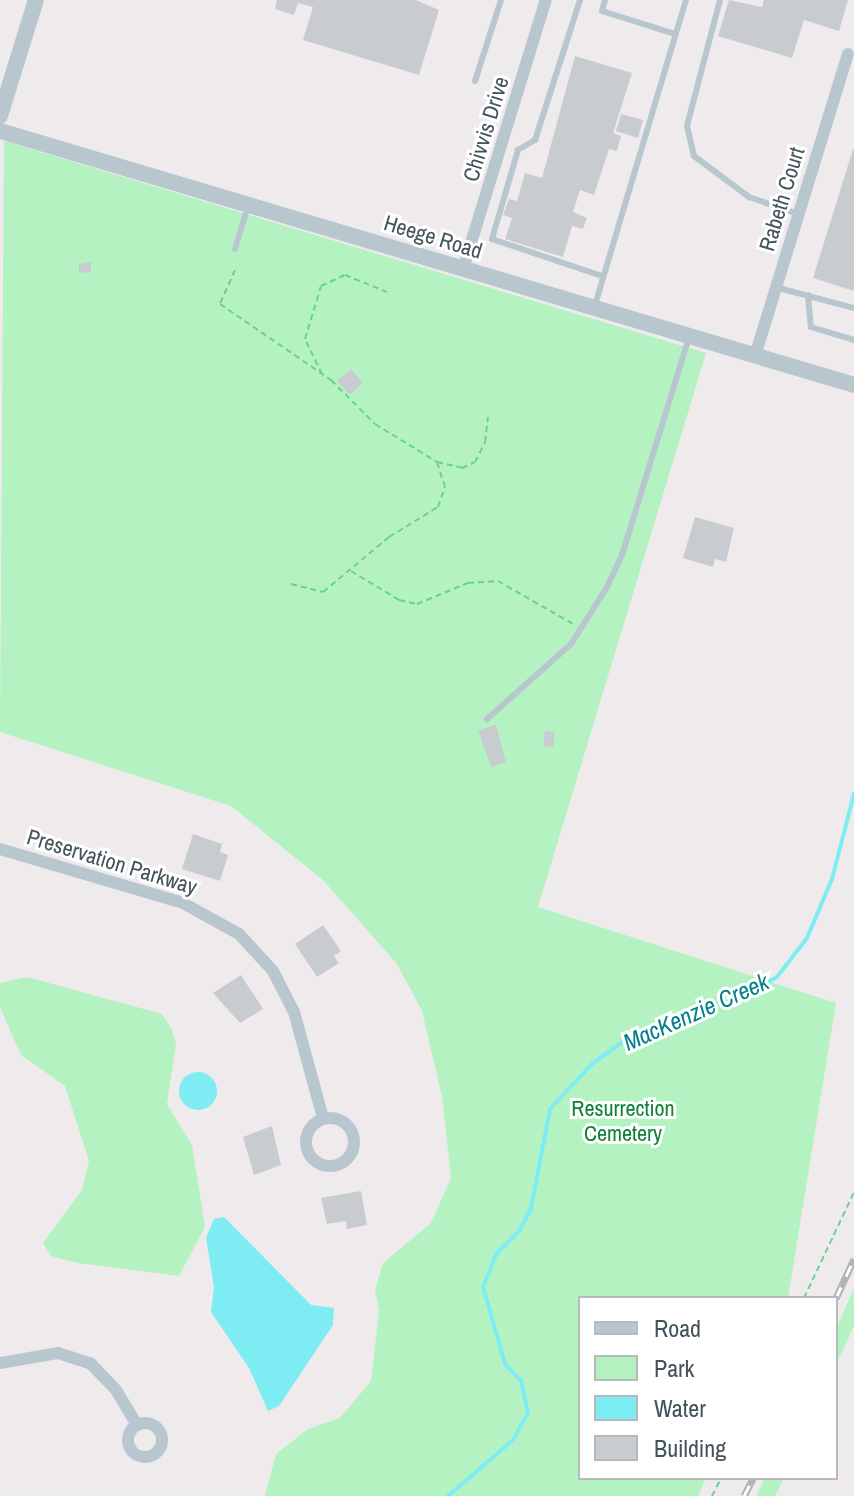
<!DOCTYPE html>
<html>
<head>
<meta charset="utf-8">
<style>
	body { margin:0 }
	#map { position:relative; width:854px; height:1496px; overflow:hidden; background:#efebec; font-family:"Archivo Narrow",sans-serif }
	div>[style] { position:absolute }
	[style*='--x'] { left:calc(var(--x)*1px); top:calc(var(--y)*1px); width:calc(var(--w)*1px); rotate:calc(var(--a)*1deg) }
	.green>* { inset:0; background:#b4f2c2 }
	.water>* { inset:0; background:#7dedf3 }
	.round { border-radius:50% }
	.stream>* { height:4px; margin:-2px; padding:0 2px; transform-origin:2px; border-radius:2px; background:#7dedf3 }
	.building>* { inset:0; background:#c8ccd1 }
	.path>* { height:2px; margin-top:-1px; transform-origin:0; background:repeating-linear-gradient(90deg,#6ad28f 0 6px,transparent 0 10px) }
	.service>* { height:6px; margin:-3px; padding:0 3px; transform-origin:3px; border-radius:3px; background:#b8c7cd }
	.minor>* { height:12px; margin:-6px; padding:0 6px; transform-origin:6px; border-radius:6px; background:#b8c7cd }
	.minor>.ring { margin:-6px; padding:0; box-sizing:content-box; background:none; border:12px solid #b8c7cd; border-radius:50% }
	.tertiary>* { height:16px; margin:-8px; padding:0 8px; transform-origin:8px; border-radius:8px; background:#b8c7cd }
	.rail>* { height:7px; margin-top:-3.5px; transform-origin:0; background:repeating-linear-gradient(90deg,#fff 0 12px,#adb2b7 0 24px); box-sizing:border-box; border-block:2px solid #adb2b7 }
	span { translate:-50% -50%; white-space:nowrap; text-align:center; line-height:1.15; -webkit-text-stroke:6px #fff; paint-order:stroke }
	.street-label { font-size:22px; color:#43535a }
	.park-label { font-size:22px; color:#0e8136 }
	.water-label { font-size:24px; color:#048188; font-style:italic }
	.legend { position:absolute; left:578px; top:1296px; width:260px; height:184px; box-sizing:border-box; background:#fff; border:2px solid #b4babd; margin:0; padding:10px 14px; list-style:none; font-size:24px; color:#43535a }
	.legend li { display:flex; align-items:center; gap:16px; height:40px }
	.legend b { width:40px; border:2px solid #b4babd }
</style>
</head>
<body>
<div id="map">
	<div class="green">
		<div style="clip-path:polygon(4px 141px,706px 353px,538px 907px,836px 1003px,788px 1298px,580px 1298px,580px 1478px,706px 1478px,698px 1496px,265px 1496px,276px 1454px,308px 1429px,340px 1418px,371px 1381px,379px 1311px,375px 1290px,383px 1263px,431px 1223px,451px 1178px,442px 1097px,422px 1011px,397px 964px,323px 880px,231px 806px,0 732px)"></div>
		<div style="clip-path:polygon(27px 977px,162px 1014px,172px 1030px,176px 1043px,167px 1104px,192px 1145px,205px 1227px,179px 1276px,78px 1263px,51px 1256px,43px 1243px,82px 1190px,89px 1161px,65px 1086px,21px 1055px,0 1007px,0 983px)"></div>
		<div style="clip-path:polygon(854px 1288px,854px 1326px,836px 1365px,836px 1329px)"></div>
		<div style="clip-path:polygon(765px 1478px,784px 1478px,775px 1496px,756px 1496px)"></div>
	</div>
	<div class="water">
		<div class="round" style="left:179px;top:1072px;width:38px;height:38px"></div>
		<div style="clip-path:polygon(224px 1217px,311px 1305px,334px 1308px,333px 1325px,279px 1406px,268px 1411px,249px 1368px,211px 1312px,214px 1287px,206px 1238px,214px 1219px)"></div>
	</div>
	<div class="stream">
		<div style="--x:448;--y:1496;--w:86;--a:-40.7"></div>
		<div style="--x:513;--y:1440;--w:31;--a:-61"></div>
		<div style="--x:528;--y:1413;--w:33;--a:-102"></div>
		<div style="--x:521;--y:1381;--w:23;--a:-133"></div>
		<div style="--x:505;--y:1364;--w:80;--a:-105.9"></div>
		<div style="--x:483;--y:1287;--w:35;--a:-68"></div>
		<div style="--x:496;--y:1254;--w:34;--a:-45"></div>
		<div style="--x:520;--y:1230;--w:25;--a:-63"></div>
		<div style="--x:531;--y:1208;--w:101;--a:-79.1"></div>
		<div style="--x:550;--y:1109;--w:63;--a:-46.9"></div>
		<div style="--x:593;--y:1063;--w:47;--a:-35.4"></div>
		<div style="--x:631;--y:1036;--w:77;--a:-23.6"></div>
		<div style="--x:702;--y:1005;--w:31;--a:-7"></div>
		<div style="--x:733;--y:1001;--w:50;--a:-28.6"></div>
		<div style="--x:777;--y:977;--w:49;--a:-52.4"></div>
		<div style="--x:807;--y:938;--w:64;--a:-67"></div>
		<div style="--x:832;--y:879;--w:88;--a:-75.5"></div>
	</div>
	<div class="building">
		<div style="clip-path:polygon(277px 0,416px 0,439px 10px,419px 75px,303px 40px,313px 7px,298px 3px,294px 15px,275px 9px)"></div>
		<div style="clip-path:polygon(729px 0,762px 7px,764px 0,848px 0,839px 31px,804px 20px,792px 58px,718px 36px)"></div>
		<div style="clip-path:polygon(575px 56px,632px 73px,613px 133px,621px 136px,617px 151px,609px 149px,594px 195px,580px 190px,573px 212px,587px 218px,583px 229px,572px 226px,563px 257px,505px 239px,512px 218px,503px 215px,509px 199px,517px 201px,525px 173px,542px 178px)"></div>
		<div style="clip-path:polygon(621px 114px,643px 120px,638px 138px,616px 131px)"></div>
		<div style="clip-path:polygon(853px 149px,854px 149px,854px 291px,813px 278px)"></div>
		<div style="clip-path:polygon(91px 262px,91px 272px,79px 273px,79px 264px)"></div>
		<div style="clip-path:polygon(351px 369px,363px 383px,350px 395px,337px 381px)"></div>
		<div style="clip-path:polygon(695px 517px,734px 528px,726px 562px,715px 559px,713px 567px,683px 558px)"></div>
		<div style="clip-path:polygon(496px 725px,506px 762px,491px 767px,478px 730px)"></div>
		<div style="clip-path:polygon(545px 731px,555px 732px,553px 747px,543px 746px)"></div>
		<div style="clip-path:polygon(193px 834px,222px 844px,220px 852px,228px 855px,220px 881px,182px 869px)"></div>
		<div style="clip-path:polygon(323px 925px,341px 951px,334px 956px,339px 963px,317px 977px,295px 944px)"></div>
		<div style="clip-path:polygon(241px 975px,263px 1009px,240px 1023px,213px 993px)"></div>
		<div style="clip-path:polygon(272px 1126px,281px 1165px,254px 1175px,243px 1137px)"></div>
		<div style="clip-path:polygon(361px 1191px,367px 1225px,347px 1229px,346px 1221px,327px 1224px,321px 1198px)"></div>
	</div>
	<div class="path">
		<div style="--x:235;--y:270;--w:37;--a:114"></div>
		<div style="--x:220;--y:304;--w:135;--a:34.4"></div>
		<div style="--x:331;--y:380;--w:62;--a:45"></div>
		<div style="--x:375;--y:424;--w:73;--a:31.5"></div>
		<div style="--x:437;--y:462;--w:26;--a:13"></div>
		<div style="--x:462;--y:468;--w:14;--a:-25"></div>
		<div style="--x:475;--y:462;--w:22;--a:-63"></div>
		<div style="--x:485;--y:442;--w:25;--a:-83"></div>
		<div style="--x:322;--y:374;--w:39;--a:-116"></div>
		<div style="--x:305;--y:339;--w:55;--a:-73.2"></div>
		<div style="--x:321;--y:286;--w:26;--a:-25"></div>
		<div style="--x:345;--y:275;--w:45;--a:22"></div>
		<div style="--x:351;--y:571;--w:56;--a:31.1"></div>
		<div style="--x:399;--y:600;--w:18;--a:13"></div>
		<div style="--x:417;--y:604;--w:55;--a:-22.4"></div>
		<div style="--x:468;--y:583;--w:30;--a:-4"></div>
		<div style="--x:498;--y:581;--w:86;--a:29.8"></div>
		<div style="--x:291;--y:584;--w:33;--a:14"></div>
		<div style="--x:323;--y:592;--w:86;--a:-39.8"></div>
		<div style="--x:389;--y:537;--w:57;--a:-31.5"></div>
		<div style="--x:438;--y:507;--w:21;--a:-71"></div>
		<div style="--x:445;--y:487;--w:25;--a:-108"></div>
		<div style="--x:804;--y:1298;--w:117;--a:-64.7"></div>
		<div style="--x:712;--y:1496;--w:20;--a:-63"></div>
	</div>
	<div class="service">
		<div style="--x:580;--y:0;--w:147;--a:107.8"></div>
		<div style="--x:535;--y:140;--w:20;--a:150"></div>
		<div style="--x:518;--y:150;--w:93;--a:106.3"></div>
		<div style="--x:492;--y:239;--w:116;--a:18.6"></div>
		<div style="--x:605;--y:0;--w:11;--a:105"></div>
		<div style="--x:602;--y:11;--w:77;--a:17.5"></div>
		<div style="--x:720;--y:0;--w:130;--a:104.7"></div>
		<div style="--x:687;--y:126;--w:31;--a:77"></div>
		<div style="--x:694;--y:156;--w:69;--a:36.7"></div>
		<div style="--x:749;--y:197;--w:52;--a:19.1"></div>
		<div style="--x:475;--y:81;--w:85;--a:-72.2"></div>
		<div style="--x:235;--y:249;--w:45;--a:-73.2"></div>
		<div style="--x:775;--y:287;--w:82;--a:14.9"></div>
		<div style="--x:808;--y:295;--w:32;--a:85"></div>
		<div style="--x:811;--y:327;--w:45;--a:16.8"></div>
		<div style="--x:595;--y:305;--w:318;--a:-73.4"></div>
		<div style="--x:487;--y:719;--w:113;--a:-41.8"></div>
		<div style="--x:571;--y:644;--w:67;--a:-57.7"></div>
		<div style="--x:607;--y:587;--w:35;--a:-65"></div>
		<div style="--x:622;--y:555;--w:228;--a:-72.9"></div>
	</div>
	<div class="minor">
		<div style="--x:463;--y:269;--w:282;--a:-72.9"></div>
		<div style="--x:755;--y:356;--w:316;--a:-72.9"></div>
		<div style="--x:0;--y:849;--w:191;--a:16.4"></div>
		<div style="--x:183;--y:903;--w:64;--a:29"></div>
		<div style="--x:239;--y:934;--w:50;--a:47.4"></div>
		<div style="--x:273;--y:971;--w:46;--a:62.9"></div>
		<div style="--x:294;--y:1012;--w:110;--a:74.7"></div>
		<div class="ring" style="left:306px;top:1118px;width:36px;height:36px"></div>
		<div style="--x:0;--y:1363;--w:59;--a:-9.8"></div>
		<div style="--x:58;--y:1353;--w:35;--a:18"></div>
		<div style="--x:91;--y:1364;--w:36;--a:46"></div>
		<div style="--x:116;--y:1390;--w:41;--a:59"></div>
		<div class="ring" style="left:128px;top:1423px;width:22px;height:22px"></div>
	</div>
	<div class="tertiary">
		<div style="--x:0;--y:116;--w:121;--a:-72.8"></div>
		<div style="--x:0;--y:131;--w:891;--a:16.56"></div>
	</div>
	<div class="rail">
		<div style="--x:836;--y:1298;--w:43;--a:-65.2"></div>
		<div style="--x:744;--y:1496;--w:20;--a:-63"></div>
	</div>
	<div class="street-label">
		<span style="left:486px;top:129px;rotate:-73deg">Chivvis Drive</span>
		<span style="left:782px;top:199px;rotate:-73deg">Rabeth Court</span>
		<span style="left:433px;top:237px;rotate:17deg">Heege Road</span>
		<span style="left:112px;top:862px;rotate:17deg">Preservation Parkway</span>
	</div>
	<div class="park-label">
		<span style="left:623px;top:1121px">Resurrection<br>Cemetery</span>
	</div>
	<div class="water-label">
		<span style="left:696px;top:1012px;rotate:-24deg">MacKenzie Creek</span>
	</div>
	<ul class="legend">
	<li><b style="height:10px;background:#b8c7cd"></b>Road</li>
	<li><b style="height:22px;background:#b4f2c2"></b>Park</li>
	<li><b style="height:22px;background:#7dedf3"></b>Water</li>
	<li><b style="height:22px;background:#c8ccd1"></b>Building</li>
	</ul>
</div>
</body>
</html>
